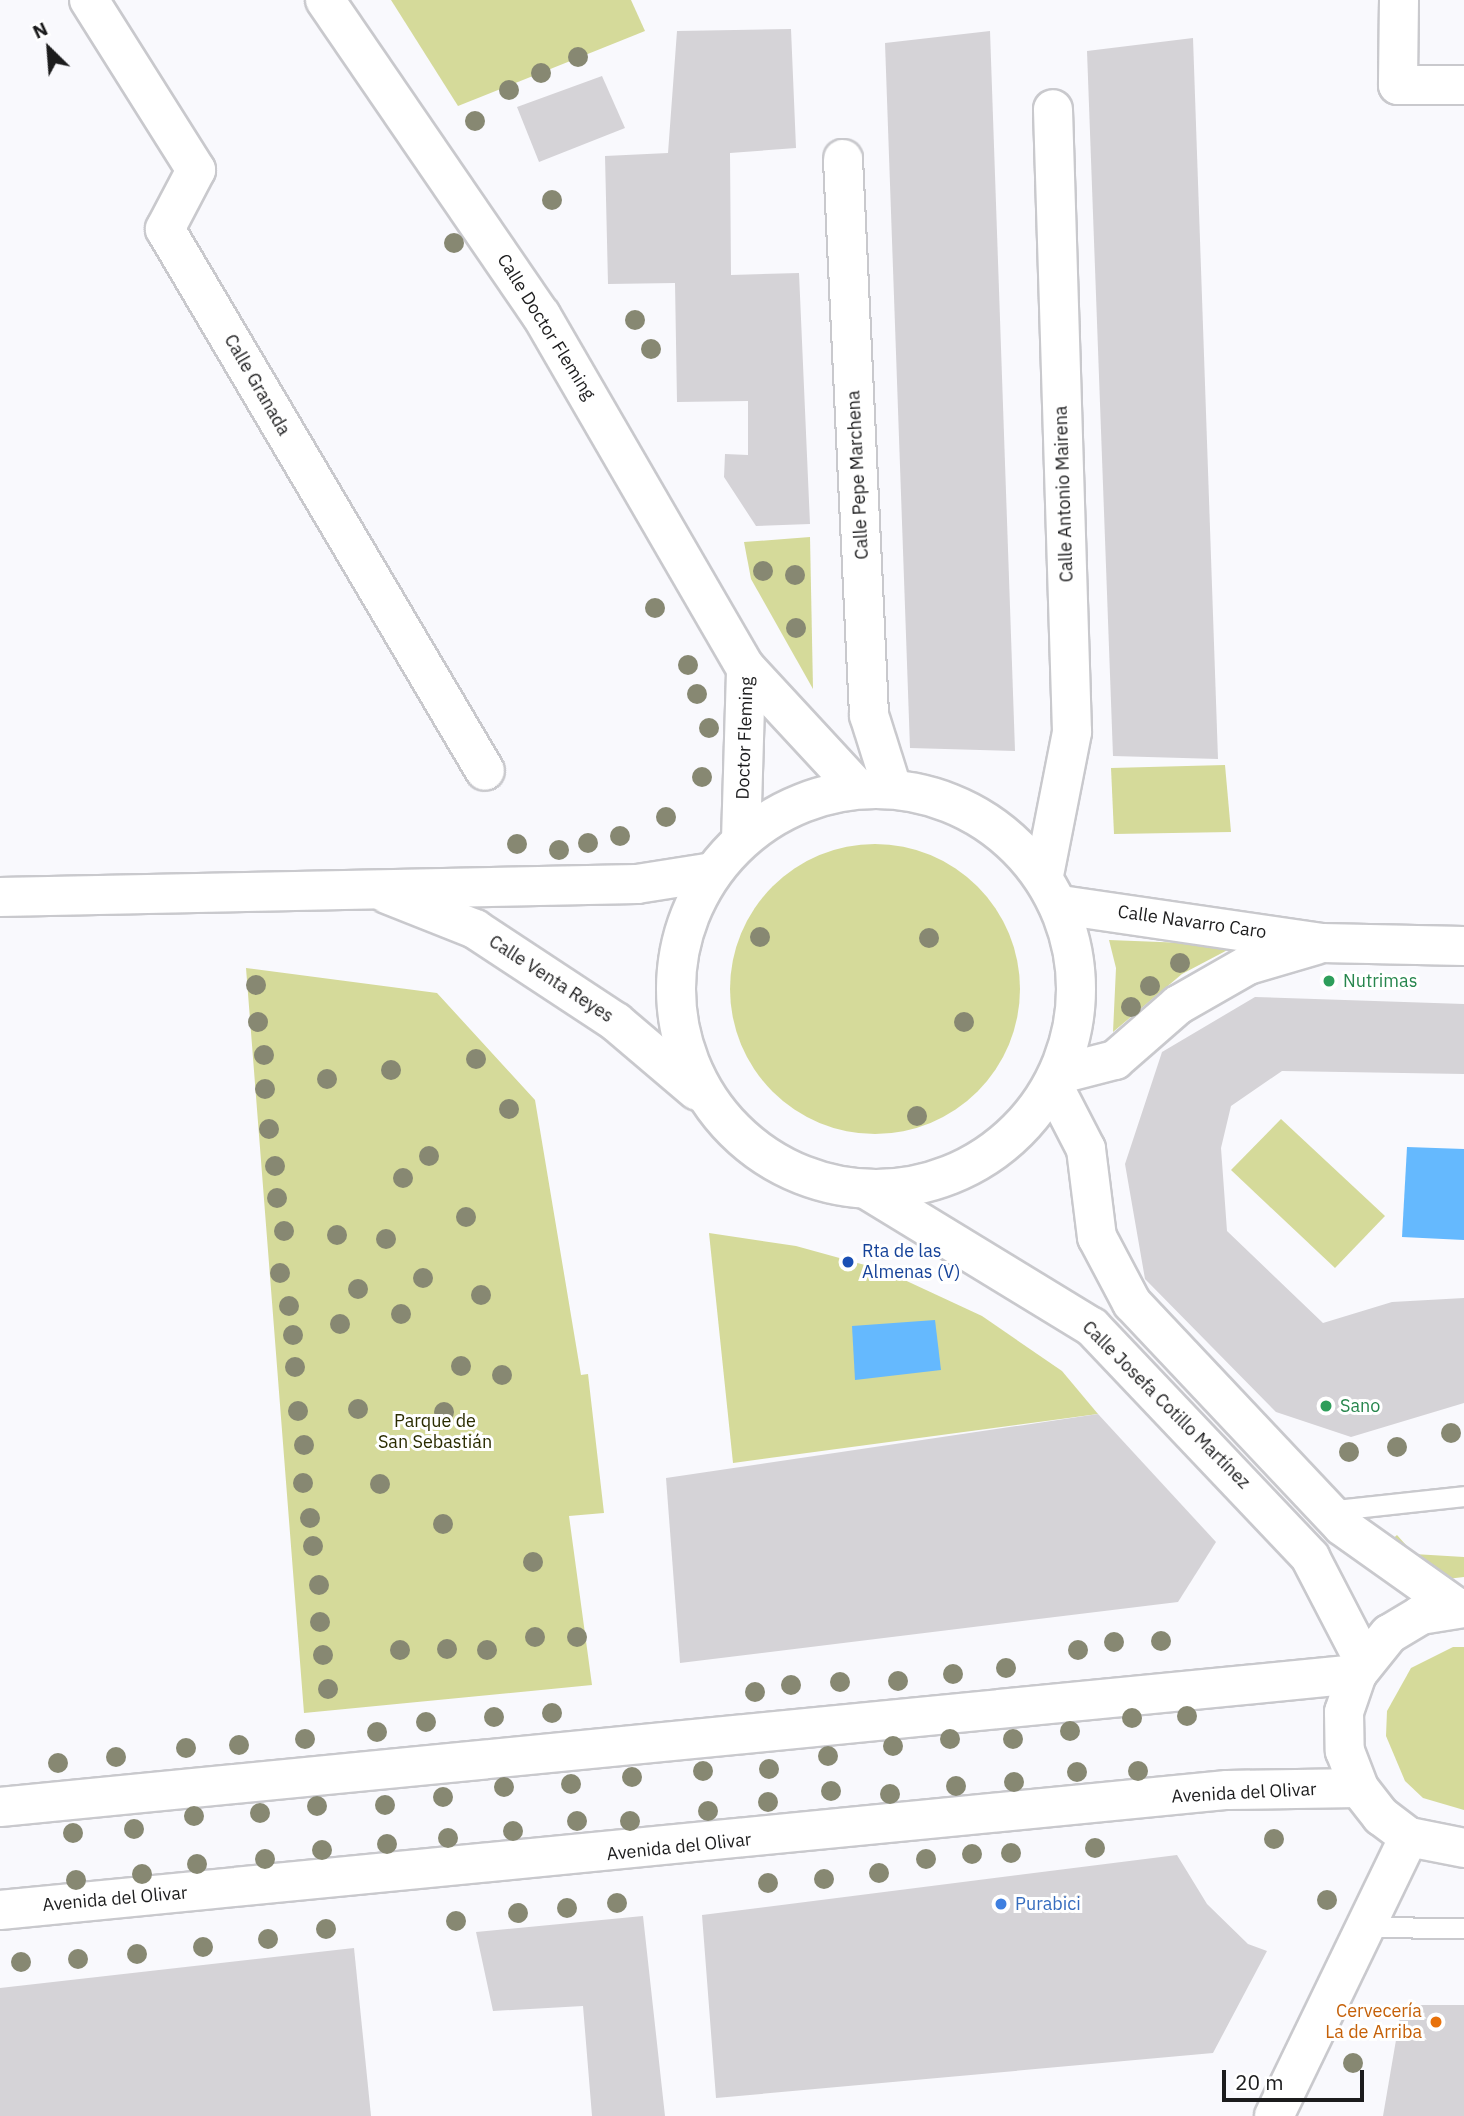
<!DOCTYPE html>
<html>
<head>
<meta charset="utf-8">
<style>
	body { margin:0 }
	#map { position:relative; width:1464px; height:2116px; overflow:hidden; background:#f9f9fd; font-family:"IBM Plex Sans",sans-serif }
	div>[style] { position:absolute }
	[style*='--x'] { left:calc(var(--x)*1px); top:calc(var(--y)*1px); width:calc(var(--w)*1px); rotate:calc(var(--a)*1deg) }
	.green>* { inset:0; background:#d5da9a }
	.round { border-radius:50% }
	.water>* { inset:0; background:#65b9fe }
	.building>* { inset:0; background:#d5d3d7 }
	.roads { filter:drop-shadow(2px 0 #c9c9cd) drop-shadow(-2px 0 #c9c9cd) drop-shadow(0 2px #c9c9cd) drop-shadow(0 -2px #c9c9cd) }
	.service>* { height:19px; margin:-9.5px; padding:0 9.5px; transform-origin:9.5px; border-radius:9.5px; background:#fff }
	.minor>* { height:38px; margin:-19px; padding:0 19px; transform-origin:19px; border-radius:19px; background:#fff }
	.secondary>* { height:38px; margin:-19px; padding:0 19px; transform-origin:19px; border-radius:19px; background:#fff }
	.secondary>.ring { margin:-19px; padding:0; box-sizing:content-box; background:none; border:38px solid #fff; border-radius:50% }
	.trees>* { width:20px; height:20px; margin:-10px; border-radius:50%; background:#878872 }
	.dots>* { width:19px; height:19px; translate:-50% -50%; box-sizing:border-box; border:4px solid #fff; border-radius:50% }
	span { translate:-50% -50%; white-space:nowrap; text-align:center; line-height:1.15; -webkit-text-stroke:6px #fff; paint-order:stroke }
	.street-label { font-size:18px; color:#1c1c1d }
	.leisure-label { font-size:18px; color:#27864d }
	.left { translate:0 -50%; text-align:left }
	.transit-label { font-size:18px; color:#164399 }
	.park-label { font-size:18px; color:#2a2c00 }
	.shop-label { font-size:18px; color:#366cbe }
	.food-label { font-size:18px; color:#c56008 }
	.right { translate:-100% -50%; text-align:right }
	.north { position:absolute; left:14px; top:14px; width:70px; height:70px; -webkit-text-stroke:5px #fff; paint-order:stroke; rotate:335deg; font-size:19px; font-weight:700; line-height:28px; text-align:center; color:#1c1c1d }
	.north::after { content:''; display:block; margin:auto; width:24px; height:32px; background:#1c1c1d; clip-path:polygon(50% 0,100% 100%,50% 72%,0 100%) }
	.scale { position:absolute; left:1222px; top:2070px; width:142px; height:32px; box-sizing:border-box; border:4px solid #1c1c1d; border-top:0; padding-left:9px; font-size:21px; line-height:24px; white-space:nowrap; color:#1c1c1d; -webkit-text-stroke:5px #fff; paint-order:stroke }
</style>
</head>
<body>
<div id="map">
	<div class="green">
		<div style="clip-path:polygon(391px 0,631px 0,645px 31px,458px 106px)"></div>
		<div style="clip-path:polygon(810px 537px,813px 689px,751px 579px,744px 542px)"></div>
		<div style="clip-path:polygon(1225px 765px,1231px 832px,1114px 834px,1111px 768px)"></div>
		<div class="round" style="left:730px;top:844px;width:290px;height:290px"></div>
		<div style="clip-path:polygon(1109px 940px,1237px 945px,1182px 974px,1113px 1032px,1116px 968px)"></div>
		<div style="clip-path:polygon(246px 968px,437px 993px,535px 1100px,581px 1375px,588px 1374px,604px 1513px,569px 1516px,592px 1685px,304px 1713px)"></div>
		<div style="clip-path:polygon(1281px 1119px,1385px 1216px,1335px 1268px,1231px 1170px)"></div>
		<div style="clip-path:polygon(709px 1233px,796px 1246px,883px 1270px,982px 1316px,1062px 1371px,1098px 1414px,733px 1463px)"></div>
		<div style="clip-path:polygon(1397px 1535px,1414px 1554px,1464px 1557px,1464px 1577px,1447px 1579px,1389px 1542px)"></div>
		<div style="clip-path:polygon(1453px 1647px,1464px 1647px,1464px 1810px,1423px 1798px,1405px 1781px,1386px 1736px,1387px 1711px,1411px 1668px)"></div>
	</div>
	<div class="water">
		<div style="clip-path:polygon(1407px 1147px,1464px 1149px,1464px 1240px,1402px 1237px)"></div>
		<div style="clip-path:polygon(935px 1320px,941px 1370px,855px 1380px,852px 1326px)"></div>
	</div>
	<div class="building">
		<div style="clip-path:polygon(791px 29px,796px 148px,730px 153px,731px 275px,799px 273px,810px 524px,756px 526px,724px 477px,725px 454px,748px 455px,748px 401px,677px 402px,675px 283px,608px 284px,605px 156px,668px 153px,677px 31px)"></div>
		<div style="clip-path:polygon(990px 31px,1015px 751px,910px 748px,885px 43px)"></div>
		<div style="clip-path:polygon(1193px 38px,1218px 759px,1113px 756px,1087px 51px)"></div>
		<div style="clip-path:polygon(602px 76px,625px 128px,539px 162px,517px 107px)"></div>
		<div style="clip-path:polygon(1255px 997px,1464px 1004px,1464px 1074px,1282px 1071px,1231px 1106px,1221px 1148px,1227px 1231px,1323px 1323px,1392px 1302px,1464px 1298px,1464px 1403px,1351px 1437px,1276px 1412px,1145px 1279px,1125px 1164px,1162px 1052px)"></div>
		<div style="clip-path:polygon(1098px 1414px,1216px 1542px,1178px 1602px,680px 1663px,666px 1478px)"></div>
		<div style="clip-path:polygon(1177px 1855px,1207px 1904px,1248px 1944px,1267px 1951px,1213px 2053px,716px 2098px,702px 1915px)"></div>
		<div style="clip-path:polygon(643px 1916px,665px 2116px,592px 2116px,583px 2006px,493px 2011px,476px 1932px)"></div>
		<div style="clip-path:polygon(354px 1948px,371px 2116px,0 2116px,0 1988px)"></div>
		<div style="clip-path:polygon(1402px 2005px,1464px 2005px,1464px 2116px,1383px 2116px)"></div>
	</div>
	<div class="roads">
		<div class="service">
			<div style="--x:1327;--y:1511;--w:138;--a:-6.2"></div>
			<div style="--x:1364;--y:1927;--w:100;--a:0.6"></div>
		</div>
		<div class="minor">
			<div style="--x:89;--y:0;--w:201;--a:57.8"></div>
			<div style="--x:196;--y:170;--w:67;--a:117.7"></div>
			<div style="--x:165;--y:229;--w:629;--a:59.44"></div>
			<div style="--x:325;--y:0;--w:382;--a:55.6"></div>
			<div style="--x:541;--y:315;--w:408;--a:59.9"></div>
			<div style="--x:746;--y:668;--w:163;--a:47.2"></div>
			<div style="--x:1399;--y:0;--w:85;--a:90.7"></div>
			<div style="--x:1398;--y:85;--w:66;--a:0"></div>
			<div style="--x:843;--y:159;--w:557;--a:87.32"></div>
			<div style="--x:869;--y:715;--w:77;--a:72.5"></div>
			<div style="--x:741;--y:840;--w:172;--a:-88.3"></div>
			<div style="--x:1044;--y:875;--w:146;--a:-78.9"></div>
			<div style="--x:1072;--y:732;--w:623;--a:-91.75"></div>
			<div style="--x:1061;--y:905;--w:264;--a:8.3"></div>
			<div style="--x:1322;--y:943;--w:142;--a:1.2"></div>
			<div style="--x:1060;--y:1074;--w:57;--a:-14.3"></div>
			<div style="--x:1115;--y:1060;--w:84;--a:-41.1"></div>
			<div style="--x:1178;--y:1005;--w:81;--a:-29.7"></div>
			<div style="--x:1248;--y:965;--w:71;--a:-16.4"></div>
			<div style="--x:0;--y:1807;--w:1364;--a:-5.6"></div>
			<div style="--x:0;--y:1910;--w:1233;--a:-5.59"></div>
			<div style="--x:1227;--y:1790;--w:132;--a:-0.9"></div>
			<div style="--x:1274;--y:2116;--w:310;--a:-64.2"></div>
		</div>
		<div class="secondary">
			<div class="ring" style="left:676px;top:789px;width:362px;height:362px"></div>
			<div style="--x:387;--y:894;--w:95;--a:21.7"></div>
			<div style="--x:475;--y:929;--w:169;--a:33.4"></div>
			<div style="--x:616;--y:1022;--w:106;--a:40.4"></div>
			<div style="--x:0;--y:897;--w:637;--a:-1.17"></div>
			<div style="--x:637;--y:884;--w:77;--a:-9"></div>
			<div style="--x:1054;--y:1087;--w:70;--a:62.7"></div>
			<div style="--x:1086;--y:1149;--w:89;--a:82.9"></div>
			<div style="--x:1097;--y:1237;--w:75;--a:62.1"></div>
			<div style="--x:1132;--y:1303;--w:306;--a:46.7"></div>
			<div style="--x:1342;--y:1526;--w:140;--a:35.4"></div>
			<div style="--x:869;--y:1191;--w:261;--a:31.4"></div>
			<div style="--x:1092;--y:1327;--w:317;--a:46.5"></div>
			<div style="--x:1310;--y:1557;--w:117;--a:62.6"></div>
			<div style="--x:1464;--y:1608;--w:44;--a:170.8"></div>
			<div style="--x:1421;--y:1615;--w:37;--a:149"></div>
			<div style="--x:1389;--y:1634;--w:51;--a:128.7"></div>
			<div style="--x:1357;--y:1674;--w:40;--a:108.9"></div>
			<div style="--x:1344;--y:1712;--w:39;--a:89"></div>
			<div style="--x:1345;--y:1751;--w:40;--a:69"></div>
			<div style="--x:1359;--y:1788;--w:36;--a:52"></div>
			<div style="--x:1381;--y:1816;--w:35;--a:37"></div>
			<div style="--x:1409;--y:1837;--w:56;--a:11.3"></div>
		</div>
	</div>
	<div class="trees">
		<div style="left:578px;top:57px"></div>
		<div style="left:541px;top:73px"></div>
		<div style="left:509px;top:90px"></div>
		<div style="left:475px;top:121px"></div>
		<div style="left:552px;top:200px"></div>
		<div style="left:454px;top:243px"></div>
		<div style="left:635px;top:320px"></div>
		<div style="left:651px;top:349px"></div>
		<div style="left:763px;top:571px"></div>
		<div style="left:795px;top:575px"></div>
		<div style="left:655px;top:608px"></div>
		<div style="left:796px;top:628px"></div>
		<div style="left:688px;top:665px"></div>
		<div style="left:697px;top:694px"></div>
		<div style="left:709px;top:728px"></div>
		<div style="left:702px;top:777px"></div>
		<div style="left:666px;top:817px"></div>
		<div style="left:620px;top:836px"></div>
		<div style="left:588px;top:843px"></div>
		<div style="left:517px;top:844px"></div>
		<div style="left:559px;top:850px"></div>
		<div style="left:760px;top:937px"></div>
		<div style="left:929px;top:938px"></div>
		<div style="left:1180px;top:963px"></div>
		<div style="left:256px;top:985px"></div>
		<div style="left:1150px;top:986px"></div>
		<div style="left:1131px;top:1007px"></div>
		<div style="left:258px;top:1022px"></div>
		<div style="left:964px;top:1022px"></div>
		<div style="left:264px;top:1055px"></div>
		<div style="left:476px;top:1059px"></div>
		<div style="left:391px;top:1070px"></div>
		<div style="left:327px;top:1079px"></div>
		<div style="left:265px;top:1089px"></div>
		<div style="left:509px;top:1109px"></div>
		<div style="left:917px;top:1116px"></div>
		<div style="left:269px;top:1129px"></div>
		<div style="left:429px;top:1156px"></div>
		<div style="left:275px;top:1166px"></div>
		<div style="left:403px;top:1178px"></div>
		<div style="left:277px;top:1198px"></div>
		<div style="left:466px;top:1217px"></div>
		<div style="left:284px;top:1231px"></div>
		<div style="left:337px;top:1235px"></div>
		<div style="left:386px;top:1239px"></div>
		<div style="left:280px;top:1273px"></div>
		<div style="left:423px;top:1278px"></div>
		<div style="left:358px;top:1289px"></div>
		<div style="left:481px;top:1295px"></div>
		<div style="left:289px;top:1306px"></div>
		<div style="left:401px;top:1314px"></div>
		<div style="left:340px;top:1324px"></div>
		<div style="left:293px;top:1335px"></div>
		<div style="left:461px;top:1366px"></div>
		<div style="left:295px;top:1367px"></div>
		<div style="left:502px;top:1375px"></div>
		<div style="left:358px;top:1409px"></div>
		<div style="left:298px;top:1411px"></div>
		<div style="left:444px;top:1412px"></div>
		<div style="left:1451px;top:1433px"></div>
		<div style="left:304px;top:1445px"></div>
		<div style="left:1397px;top:1447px"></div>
		<div style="left:1349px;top:1452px"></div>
		<div style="left:303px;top:1483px"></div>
		<div style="left:380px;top:1484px"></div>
		<div style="left:310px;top:1518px"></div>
		<div style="left:443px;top:1524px"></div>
		<div style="left:313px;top:1546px"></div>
		<div style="left:533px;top:1562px"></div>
		<div style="left:319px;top:1585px"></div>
		<div style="left:320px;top:1622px"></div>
		<div style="left:535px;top:1637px"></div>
		<div style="left:577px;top:1637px"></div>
		<div style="left:1161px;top:1641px"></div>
		<div style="left:1114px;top:1642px"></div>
		<div style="left:447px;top:1649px"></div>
		<div style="left:400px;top:1650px"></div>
		<div style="left:487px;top:1650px"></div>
		<div style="left:1078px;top:1650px"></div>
		<div style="left:323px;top:1655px"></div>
		<div style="left:1006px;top:1668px"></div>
		<div style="left:953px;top:1674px"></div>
		<div style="left:898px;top:1681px"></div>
		<div style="left:840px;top:1682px"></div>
		<div style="left:791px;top:1685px"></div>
		<div style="left:328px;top:1689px"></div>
		<div style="left:755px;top:1692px"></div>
		<div style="left:552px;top:1713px"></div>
		<div style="left:1187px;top:1716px"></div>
		<div style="left:494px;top:1717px"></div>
		<div style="left:1132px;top:1718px"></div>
		<div style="left:426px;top:1722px"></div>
		<div style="left:1070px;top:1731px"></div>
		<div style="left:377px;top:1732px"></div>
		<div style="left:305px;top:1739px"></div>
		<div style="left:950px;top:1739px"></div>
		<div style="left:1013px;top:1739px"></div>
		<div style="left:239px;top:1745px"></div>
		<div style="left:893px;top:1746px"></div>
		<div style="left:186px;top:1748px"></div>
		<div style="left:828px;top:1756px"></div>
		<div style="left:116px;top:1757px"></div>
		<div style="left:58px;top:1763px"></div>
		<div style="left:769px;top:1769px"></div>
		<div style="left:703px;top:1771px"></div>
		<div style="left:1138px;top:1771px"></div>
		<div style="left:1077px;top:1772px"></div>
		<div style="left:632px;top:1777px"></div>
		<div style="left:1014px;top:1782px"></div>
		<div style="left:571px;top:1784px"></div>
		<div style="left:956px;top:1786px"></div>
		<div style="left:504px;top:1787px"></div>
		<div style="left:831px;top:1791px"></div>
		<div style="left:890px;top:1794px"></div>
		<div style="left:443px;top:1797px"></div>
		<div style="left:768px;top:1802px"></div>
		<div style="left:385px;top:1805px"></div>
		<div style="left:317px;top:1806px"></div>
		<div style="left:708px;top:1811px"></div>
		<div style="left:260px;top:1813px"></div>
		<div style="left:194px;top:1816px"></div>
		<div style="left:577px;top:1821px"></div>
		<div style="left:630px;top:1821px"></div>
		<div style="left:134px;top:1829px"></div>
		<div style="left:513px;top:1831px"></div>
		<div style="left:73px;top:1833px"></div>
		<div style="left:448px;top:1838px"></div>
		<div style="left:1274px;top:1839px"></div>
		<div style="left:387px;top:1844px"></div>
		<div style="left:1095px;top:1848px"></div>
		<div style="left:322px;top:1850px"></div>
		<div style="left:1011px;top:1853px"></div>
		<div style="left:972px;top:1854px"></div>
		<div style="left:265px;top:1859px"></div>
		<div style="left:926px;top:1859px"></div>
		<div style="left:197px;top:1864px"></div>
		<div style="left:879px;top:1873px"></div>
		<div style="left:142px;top:1874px"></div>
		<div style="left:824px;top:1879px"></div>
		<div style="left:76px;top:1880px"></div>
		<div style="left:768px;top:1883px"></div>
		<div style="left:1327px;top:1900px"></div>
		<div style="left:617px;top:1903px"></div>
		<div style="left:567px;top:1908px"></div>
		<div style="left:518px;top:1913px"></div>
		<div style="left:456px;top:1921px"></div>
		<div style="left:326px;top:1929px"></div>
		<div style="left:268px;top:1939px"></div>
		<div style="left:203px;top:1947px"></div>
		<div style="left:137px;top:1954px"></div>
		<div style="left:78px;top:1959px"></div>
		<div style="left:21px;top:1962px"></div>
		<div style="left:1353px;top:2063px"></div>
	</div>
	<div class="dots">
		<div style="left:1329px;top:981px;background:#2e9e5b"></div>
		<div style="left:848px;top:1262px;background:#1a4fb4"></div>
		<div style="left:1326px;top:1406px;background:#2e9e5b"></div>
		<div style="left:1001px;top:1904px;background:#3f7fe0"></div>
		<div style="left:1436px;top:2022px;background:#e8710a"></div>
	</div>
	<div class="street-label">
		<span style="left:546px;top:327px;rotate:58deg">Calle Doctor Fleming</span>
		<span style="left:257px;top:385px;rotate:60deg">Calle Granada</span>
		<span style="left:858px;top:475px;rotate:-93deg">Calle Pepe Marchena</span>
		<span style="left:1064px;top:494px;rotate:-92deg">Calle Antonio Mairena</span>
		<span style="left:745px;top:738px;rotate:-88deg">Doctor Fleming</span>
		<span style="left:1192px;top:922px;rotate:8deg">Calle Navarro Caro</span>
		<span style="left:551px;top:979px;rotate:33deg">Calle Venta Reyes</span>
		<span style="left:1166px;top:1405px;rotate:45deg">Calle Josefa Cotillo Martínez</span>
		<span style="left:1244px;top:1793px;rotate:-3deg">Avenida del Olivar</span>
		<span style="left:679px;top:1847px;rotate:-6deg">Avenida del Olivar</span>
		<span style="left:115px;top:1899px;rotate:-5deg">Avenida del Olivar</span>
	</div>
	<div class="leisure-label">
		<span class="left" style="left:1343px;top:981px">Nutrimas</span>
		<span class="left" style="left:1340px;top:1406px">Sano</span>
	</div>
	<div class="transit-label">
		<span class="left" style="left:862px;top:1262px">Rta de las<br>Almenas (V)</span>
	</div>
	<div class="park-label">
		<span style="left:435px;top:1432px">Parque de<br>San Sebastián</span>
	</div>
	<div class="shop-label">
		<span class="left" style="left:1015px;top:1904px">Purabici</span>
	</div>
	<div class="food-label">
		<span class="right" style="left:1422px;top:2022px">Cervecería<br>La de Arriba</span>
	</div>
	<div class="north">N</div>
	<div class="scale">20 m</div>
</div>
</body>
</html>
